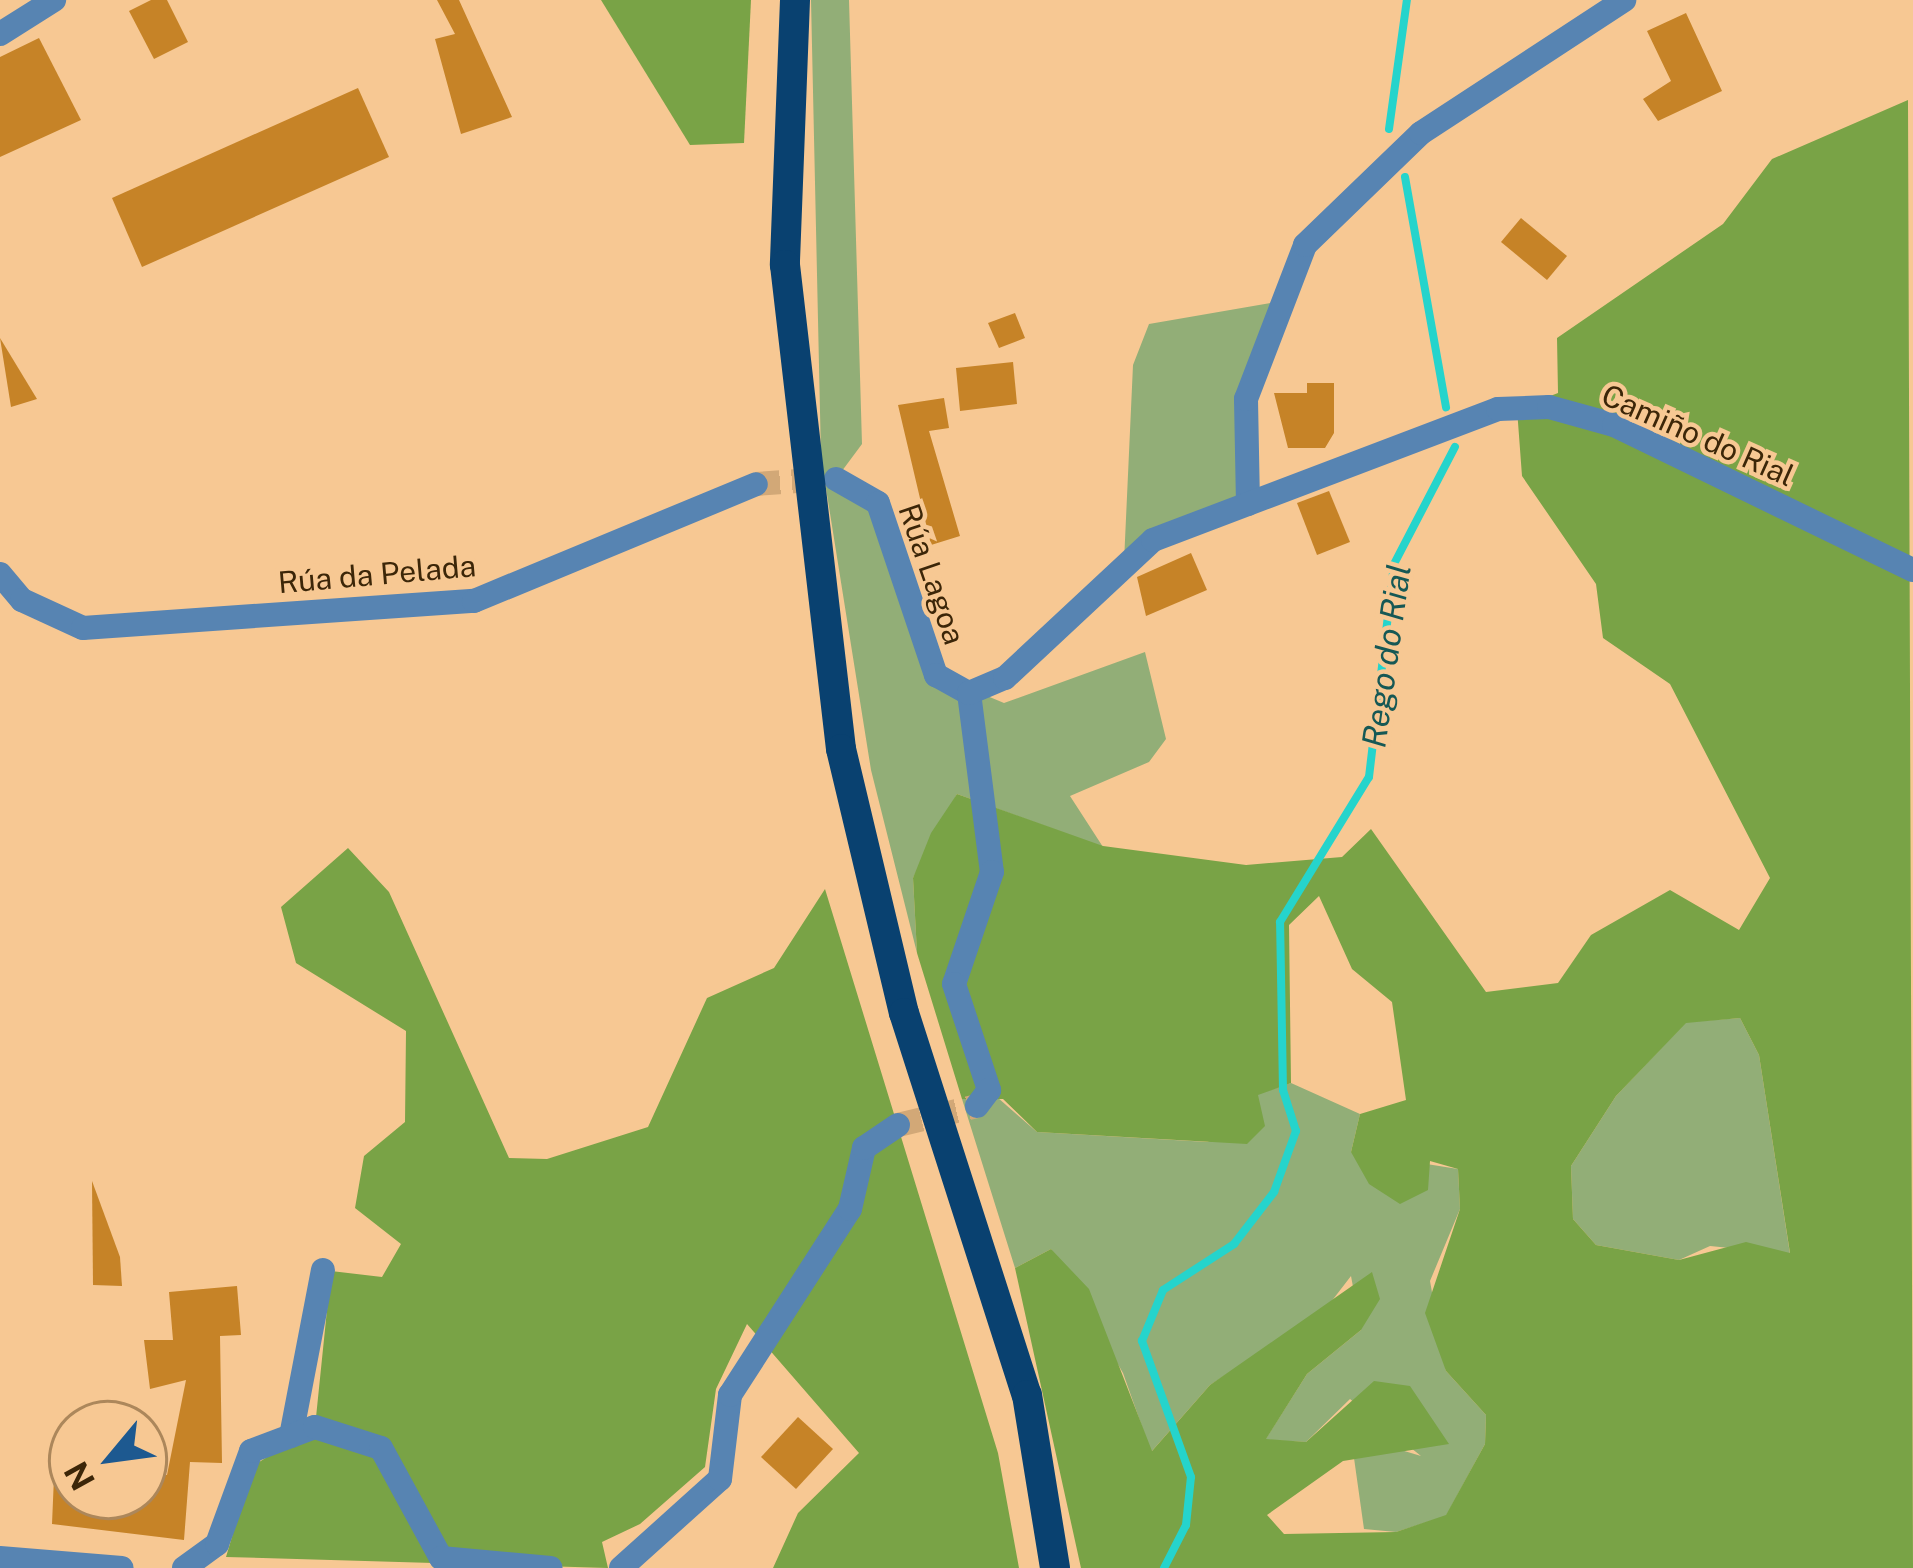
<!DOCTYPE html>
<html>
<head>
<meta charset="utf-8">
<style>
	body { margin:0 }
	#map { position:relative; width:1913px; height:1568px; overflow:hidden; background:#f7c893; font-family:"Public Sans",sans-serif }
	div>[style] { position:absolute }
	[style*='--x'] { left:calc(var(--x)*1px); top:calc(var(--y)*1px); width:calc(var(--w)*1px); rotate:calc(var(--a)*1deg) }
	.green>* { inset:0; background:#92ae77 }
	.forest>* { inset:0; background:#79a346 }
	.stream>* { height:8px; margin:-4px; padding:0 4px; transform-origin:4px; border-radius:4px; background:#25d4cc }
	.building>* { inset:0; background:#c68327 }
	.street-tunnel>* { height:24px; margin-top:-12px; transform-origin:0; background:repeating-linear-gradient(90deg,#d2a877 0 24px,transparent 0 36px) }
	.street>* { height:24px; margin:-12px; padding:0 12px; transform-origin:12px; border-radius:12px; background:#5784b2 }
	.primary>* { height:30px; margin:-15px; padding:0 15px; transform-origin:15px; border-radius:15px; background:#094170 }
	span { translate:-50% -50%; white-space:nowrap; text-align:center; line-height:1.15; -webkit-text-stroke:9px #f7c893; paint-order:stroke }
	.street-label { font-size:30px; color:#3c2608 }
	.water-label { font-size:33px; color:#165855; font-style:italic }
	.north { position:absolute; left:48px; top:1400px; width:120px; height:120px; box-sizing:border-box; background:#f7c893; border:3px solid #ac875b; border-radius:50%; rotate:241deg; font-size:33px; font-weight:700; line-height:48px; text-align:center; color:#3c2608 }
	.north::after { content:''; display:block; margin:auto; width:42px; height:54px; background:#1d5990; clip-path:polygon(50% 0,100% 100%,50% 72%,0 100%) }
</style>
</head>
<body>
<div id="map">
	<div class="green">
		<div style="clip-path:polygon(811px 0,849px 0,862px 444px,836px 479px,878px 503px,937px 675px,1004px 703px,1145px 652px,1166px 739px,1149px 762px,1070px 796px,1103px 847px,957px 794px,913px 878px,917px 953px,871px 770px,821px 457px)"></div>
		<div style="clip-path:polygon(1282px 301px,1246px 399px,1248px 504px,1124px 562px,1133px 365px,1149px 324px)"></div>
		<div style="clip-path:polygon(1740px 1018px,1759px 1055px,1790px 1254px,1710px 1246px,1679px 1260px,1596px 1245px,1573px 1219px,1571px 1166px,1616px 1096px,1686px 1022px)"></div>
		<div style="clip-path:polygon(1291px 1083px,1360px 1114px,1351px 1152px,1458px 1169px,1460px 1209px,1430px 1281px,1446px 1371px,1486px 1415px,1485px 1444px,1446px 1516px,1396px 1532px,1364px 1529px,1354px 1458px,1391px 1447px,1421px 1456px,1350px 1399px,1306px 1442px,1265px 1440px,1307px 1374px,1361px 1330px,1351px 1276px,1324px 1311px,1210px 1385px,1151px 1452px,1123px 1373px,1051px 1249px,1015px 1268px,962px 1099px,989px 1090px,1037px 1132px,1208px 1142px,1258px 1094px)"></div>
	</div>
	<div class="forest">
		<div style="clip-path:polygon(601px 0,751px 0,744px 143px,690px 145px)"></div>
		<div style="clip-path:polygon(evenodd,1908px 100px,1913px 1568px,1081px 1568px,1015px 1268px,1051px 1249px,1089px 1289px,1152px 1451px,1210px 1385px,1372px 1272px,1380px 1299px,1361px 1330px,1307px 1374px,1266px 1439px,1306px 1442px,1374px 1381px,1410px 1386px,1449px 1444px,1343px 1461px,1267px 1515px,1284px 1534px,1396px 1532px,1446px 1515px,1485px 1444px,1486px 1415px,1446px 1371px,1425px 1313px,1460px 1209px,1458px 1169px,1430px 1161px,1428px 1190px,1400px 1204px,1369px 1184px,1351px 1152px,1360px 1114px,1406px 1100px,1392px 1002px,1352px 969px,1319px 896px,1289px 925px,1291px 1083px,1258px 1095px,1265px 1126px,1247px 1144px,1037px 1132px,1003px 1099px,962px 1099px,917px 953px,913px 878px,931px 833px,957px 794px,1103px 846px,1246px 865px,1342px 857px,1371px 829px,1486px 992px,1558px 983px,1591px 935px,1670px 890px,1739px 930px,1770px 878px,1670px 684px,1603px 638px,1596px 584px,1522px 476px,1517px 409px,1558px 393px,1557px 338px,1723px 224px,1772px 159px,1908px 100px,1740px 1018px,1759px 1055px,1790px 1253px,1746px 1242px,1679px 1260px,1596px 1245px,1573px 1219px,1571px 1166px,1616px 1096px,1686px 1023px,1740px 1018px)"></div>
		<div style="clip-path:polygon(348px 848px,389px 892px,509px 1158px,547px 1159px,648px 1127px,707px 998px,774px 968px,825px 889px,998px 1453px,1019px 1568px,773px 1568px,798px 1513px,859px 1453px,747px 1324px,716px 1389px,705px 1467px,640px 1524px,602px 1542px,608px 1568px,226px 1557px,253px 1466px,315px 1427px,331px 1271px,382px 1277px,401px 1244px,355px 1208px,364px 1156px,405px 1122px,406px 1031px,296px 963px,281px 907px)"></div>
	</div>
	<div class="stream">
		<div style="--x:1389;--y:129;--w:130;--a:-82.1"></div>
		<div style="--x:1405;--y:177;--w:234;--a:79.9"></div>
		<div style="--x:1164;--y:1568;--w:48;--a:-62.9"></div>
		<div style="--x:1186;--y:1525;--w:48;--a:-84.1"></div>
		<div style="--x:1191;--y:1477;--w:145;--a:-109.8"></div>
		<div style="--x:1142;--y:1341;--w:55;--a:-67.6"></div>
		<div style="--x:1163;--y:1290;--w:85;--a:-32.9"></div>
		<div style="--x:1234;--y:1244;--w:66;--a:-52.4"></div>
		<div style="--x:1274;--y:1192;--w:65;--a:-70.2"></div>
		<div style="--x:1296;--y:1131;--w:43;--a:-107.6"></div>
		<div style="--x:1283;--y:1090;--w:168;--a:-91"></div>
		<div style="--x:1280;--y:922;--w:170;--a:-58.5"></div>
		<div style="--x:1369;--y:777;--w:214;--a:-83.3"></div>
		<div style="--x:1394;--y:564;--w:132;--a:-62.5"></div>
	</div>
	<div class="building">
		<div style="clip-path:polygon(151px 0,167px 0,188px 42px,154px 59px,129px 11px)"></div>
		<div style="clip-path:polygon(437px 0,459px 0,512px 117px,461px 134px,435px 39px,455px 34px)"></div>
		<div style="clip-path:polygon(1686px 13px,1722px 91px,1658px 121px,1643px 99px,1671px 81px,1647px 31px)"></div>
		<div style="clip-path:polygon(39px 38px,81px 120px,0 157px,0 57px)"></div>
		<div style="clip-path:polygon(358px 88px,389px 157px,142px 267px,112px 198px)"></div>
		<div style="clip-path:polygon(1521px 218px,1567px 256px,1547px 280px,1501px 242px)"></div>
		<div style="clip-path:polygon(1015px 313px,1025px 338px,999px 348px,988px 323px)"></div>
		<div style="clip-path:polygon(0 338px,37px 399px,11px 407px)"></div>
		<div style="clip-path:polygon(1013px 362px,1017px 404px,960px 411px,956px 368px)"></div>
		<div style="clip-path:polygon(1307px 383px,1334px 383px,1334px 433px,1325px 448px,1288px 448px,1274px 393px,1307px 393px)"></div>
		<div style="clip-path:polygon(944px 398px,949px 428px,929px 431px,960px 536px,931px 545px,898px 405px)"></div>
		<div style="clip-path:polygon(1329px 491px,1350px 542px,1317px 555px,1297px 503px)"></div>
		<div style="clip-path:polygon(1191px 553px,1207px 590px,1146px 616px,1137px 577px)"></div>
		<div style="clip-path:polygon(92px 1181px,120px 1257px,122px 1286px,93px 1285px)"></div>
		<div style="clip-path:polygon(237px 1286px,241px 1335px,220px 1336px,222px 1463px,190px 1462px,184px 1540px,52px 1524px,55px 1453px,72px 1454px,72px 1496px,144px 1496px,144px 1473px,167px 1475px,186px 1380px,150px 1389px,144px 1340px,173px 1340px,169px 1292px)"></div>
		<div style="clip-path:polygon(798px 1417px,833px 1449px,796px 1489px,761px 1457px)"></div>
	</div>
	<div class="street-tunnel">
		<div style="--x:756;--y:484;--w:70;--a:-4.1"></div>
		<div style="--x:898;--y:1125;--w:81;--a:-13.5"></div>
	</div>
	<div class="street">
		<div style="--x:0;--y:34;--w:64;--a:-32.2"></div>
		<div style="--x:836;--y:479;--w:48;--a:29.7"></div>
		<div style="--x:878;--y:503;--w:182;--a:71.4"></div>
		<div style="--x:936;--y:675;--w:38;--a:29"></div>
		<div style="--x:969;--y:693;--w:180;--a:82.7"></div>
		<div style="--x:992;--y:872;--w:118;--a:108.7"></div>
		<div style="--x:954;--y:984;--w:112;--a:71.7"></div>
		<div style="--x:989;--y:1090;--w:20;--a:127"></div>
		<div style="--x:1248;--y:504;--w:105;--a:-91.1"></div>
		<div style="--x:1246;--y:399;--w:165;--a:-69"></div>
		<div style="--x:1305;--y:245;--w:161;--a:-44"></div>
		<div style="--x:1421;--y:133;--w:243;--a:-33.2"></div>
		<div style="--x:0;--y:574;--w:34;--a:50"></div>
		<div style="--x:22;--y:600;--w:67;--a:24.7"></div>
		<div style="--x:83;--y:628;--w:392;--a:-4"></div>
		<div style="--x:474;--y:601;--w:305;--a:-22.5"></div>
		<div style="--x:969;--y:693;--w:39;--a:-23"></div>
		<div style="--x:1005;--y:678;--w:202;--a:-43"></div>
		<div style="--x:1153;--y:540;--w:369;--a:-20.8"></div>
		<div style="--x:1498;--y:409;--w:51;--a:-2.2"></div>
		<div style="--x:1549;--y:407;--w:67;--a:15.5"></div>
		<div style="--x:1614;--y:425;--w:332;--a:25.9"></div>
		<div style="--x:291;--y:1436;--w:169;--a:-79.1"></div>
		<div style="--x:0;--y:1558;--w:122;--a:4.7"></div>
		<div style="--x:184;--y:1568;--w:41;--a:-36"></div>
		<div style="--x:217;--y:1544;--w:99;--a:-69.9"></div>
		<div style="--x:251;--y:1451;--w:68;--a:-20.6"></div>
		<div style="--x:315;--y:1427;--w:69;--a:17.7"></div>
		<div style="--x:381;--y:1448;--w:125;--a:61.4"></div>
		<div style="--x:441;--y:1558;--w:110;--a:5.2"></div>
		<div style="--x:621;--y:1568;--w:133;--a:-42"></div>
		<div style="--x:720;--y:1479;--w:85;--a:-83.2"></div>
		<div style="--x:730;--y:1395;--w:221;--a:-57.2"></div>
		<div style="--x:850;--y:1209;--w:63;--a:-77.1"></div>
		<div style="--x:864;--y:1148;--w:41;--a:-34.1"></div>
	</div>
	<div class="primary">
		<div style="--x:795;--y:0;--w:265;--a:92.2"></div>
		<div style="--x:785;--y:265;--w:487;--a:83.4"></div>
		<div style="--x:841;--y:749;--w:271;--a:76.6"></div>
		<div style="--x:904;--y:1013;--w:401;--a:72.2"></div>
		<div style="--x:1027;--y:1395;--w:175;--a:80.8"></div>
	</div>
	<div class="street-label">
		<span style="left:1698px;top:435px;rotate:24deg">Camiño do Rial</span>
		<span style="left:377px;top:574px;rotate:-5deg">Rúa da Pelada</span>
		<span style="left:932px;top:574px;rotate:71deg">Rúa Lagoa</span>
	</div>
	<div class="water-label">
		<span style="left:1387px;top:656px;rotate:-82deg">Rego do Rial</span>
	</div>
	<div class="north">N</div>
</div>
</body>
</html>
